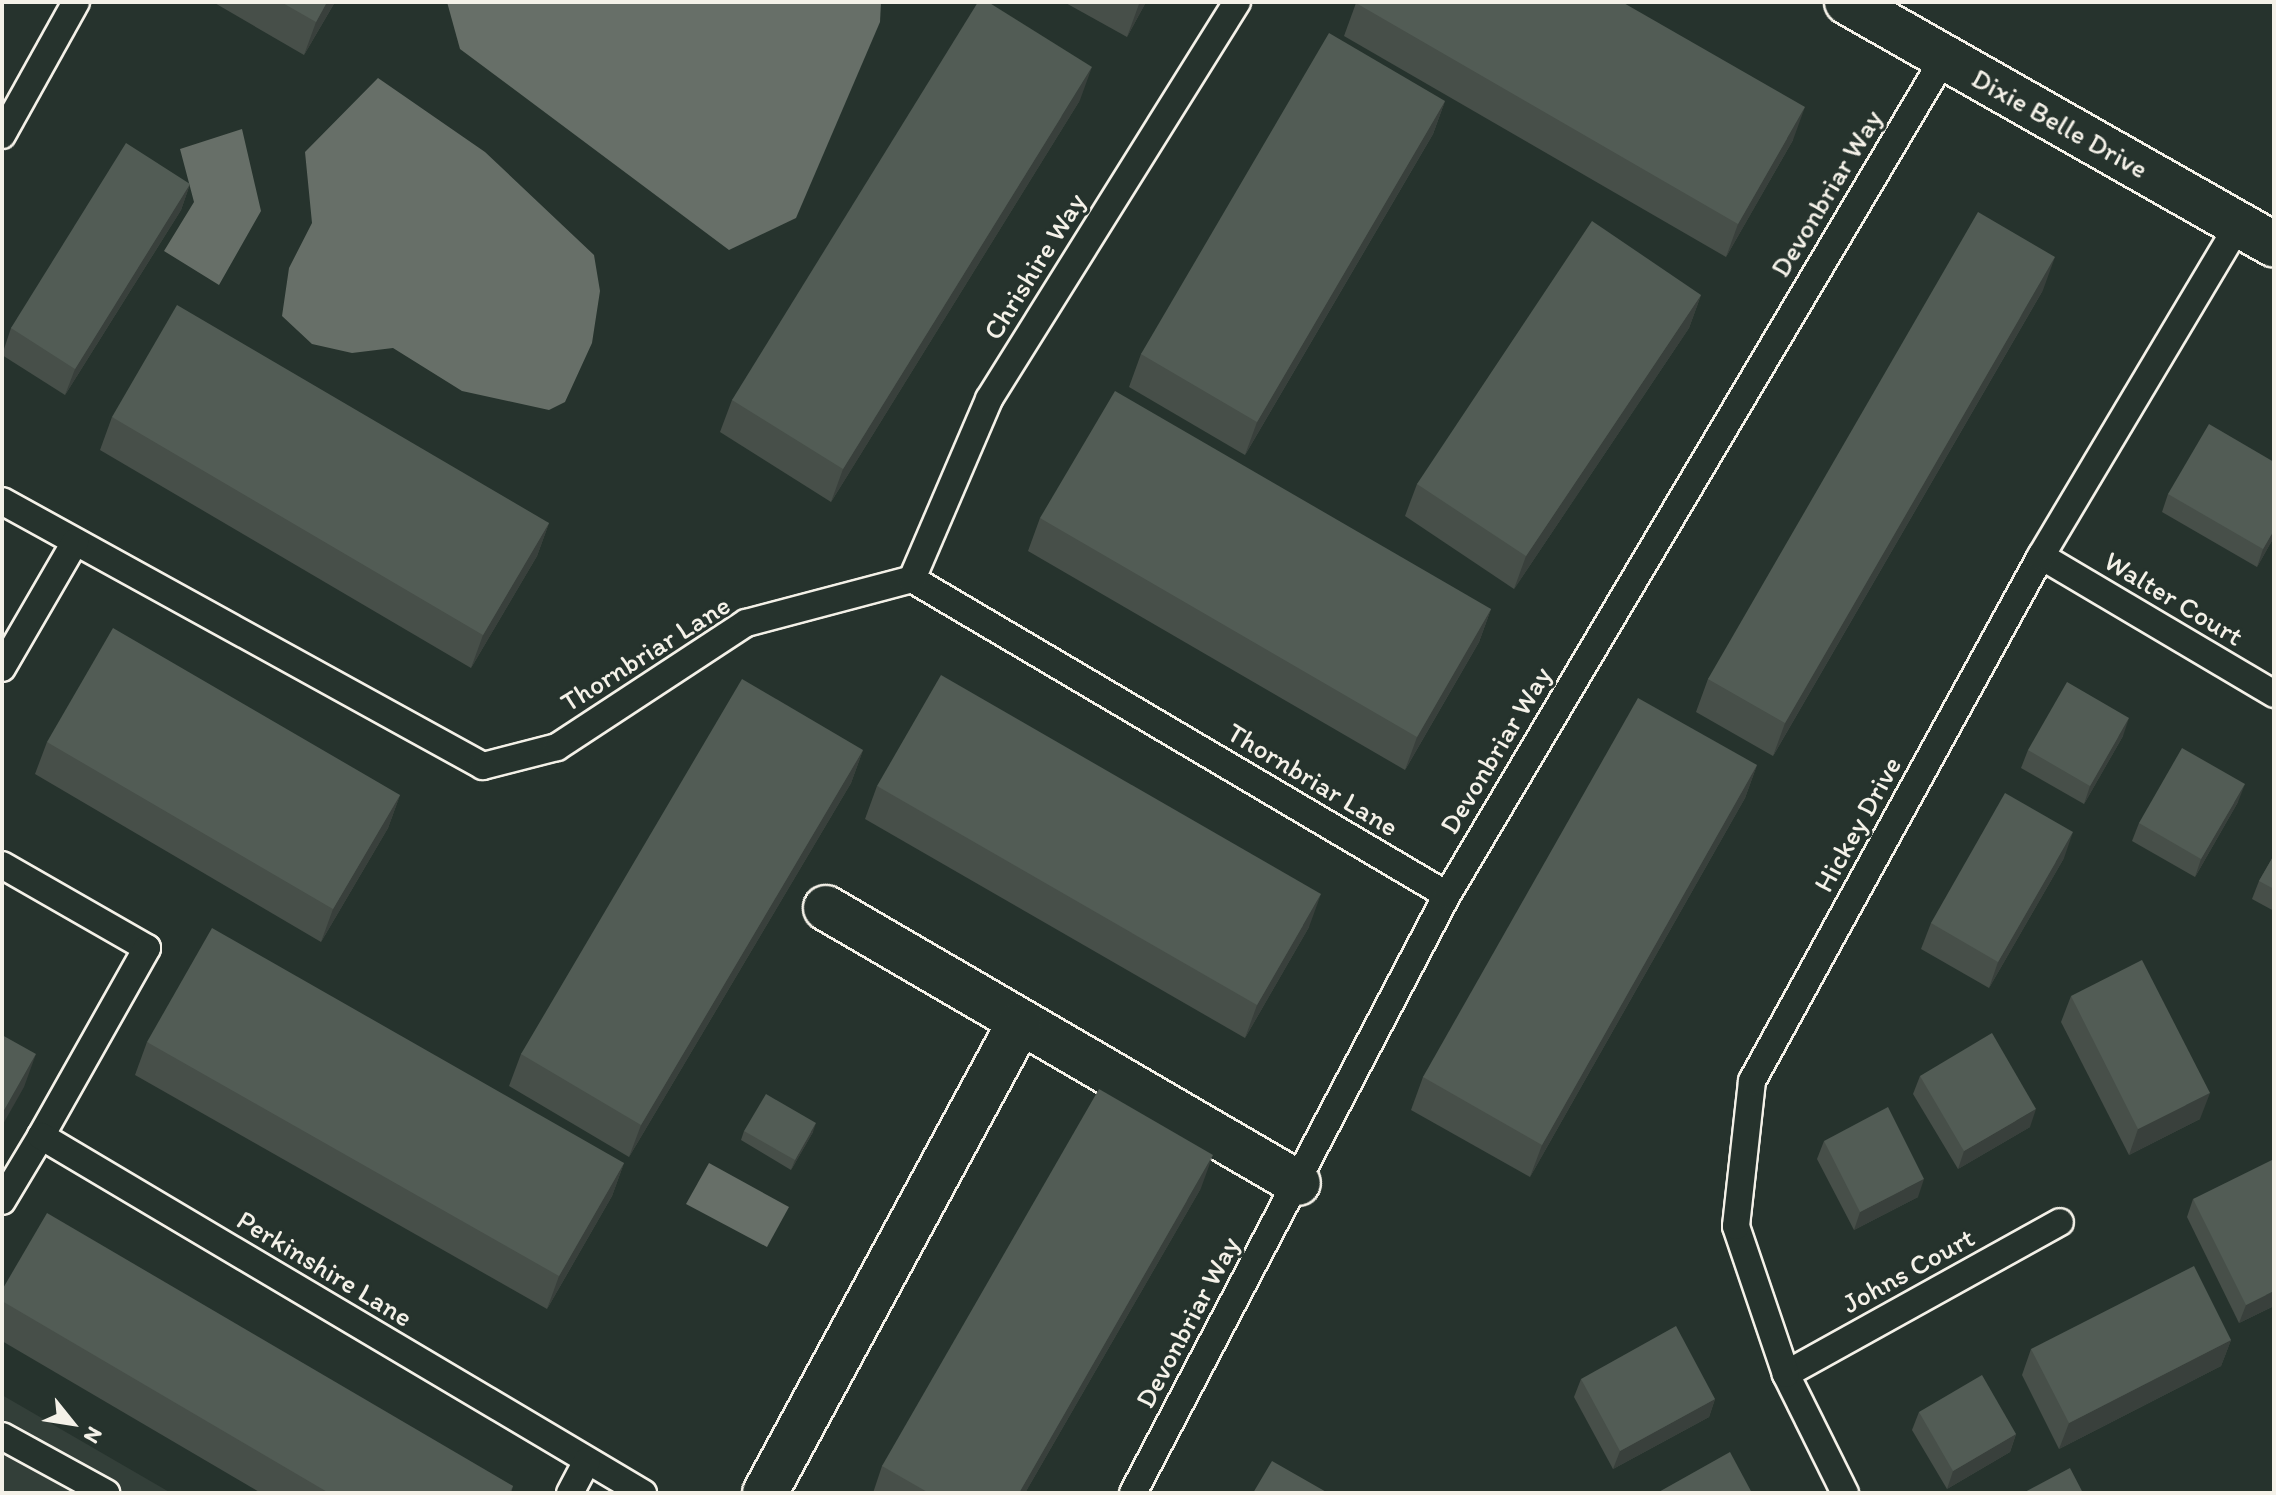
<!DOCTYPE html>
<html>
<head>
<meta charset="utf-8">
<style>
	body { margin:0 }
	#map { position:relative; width:2276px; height:1495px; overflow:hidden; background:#26332d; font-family:Itim,sans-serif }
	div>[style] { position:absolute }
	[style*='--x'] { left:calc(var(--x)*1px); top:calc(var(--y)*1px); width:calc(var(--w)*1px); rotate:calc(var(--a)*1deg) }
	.built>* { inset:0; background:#333f39 }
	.water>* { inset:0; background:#676f68 }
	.roads { filter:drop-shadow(2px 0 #f4f1e8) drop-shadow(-2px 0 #f4f1e8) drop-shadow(0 2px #f4f1e8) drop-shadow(0 -2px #f4f1e8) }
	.service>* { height:26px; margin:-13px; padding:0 13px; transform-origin:13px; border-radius:13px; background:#26332d }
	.minor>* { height:44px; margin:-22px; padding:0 22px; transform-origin:22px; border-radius:22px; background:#26332d }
	.tertiary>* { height:44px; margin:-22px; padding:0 22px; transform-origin:22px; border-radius:22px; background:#26332d }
	.wall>* { inset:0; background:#474f49 }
	.shaded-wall>* { inset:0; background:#39403c }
	.building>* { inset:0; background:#525c55 }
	span { translate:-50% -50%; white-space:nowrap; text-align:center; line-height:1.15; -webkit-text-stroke:6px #26332d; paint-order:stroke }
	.street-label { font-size:28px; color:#f4f1e8 }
	.frame { position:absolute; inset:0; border:4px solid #f4f1e8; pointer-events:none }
	.north { position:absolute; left:32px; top:1383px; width:80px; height:80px; -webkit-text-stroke:6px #26332d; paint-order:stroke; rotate:120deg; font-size:22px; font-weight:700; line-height:32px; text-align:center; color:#f4f1e8 }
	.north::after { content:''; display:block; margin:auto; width:28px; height:36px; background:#f4f1e8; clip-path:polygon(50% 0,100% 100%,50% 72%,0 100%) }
</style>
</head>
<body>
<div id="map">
	<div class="built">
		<div style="clip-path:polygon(2px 1395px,171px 1493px,2px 1493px)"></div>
	</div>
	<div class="water">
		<div style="clip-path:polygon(447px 2px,881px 2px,880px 22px,796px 218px,729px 250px,460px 49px)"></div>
		<div style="clip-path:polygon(378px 78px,485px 152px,594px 255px,600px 291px,592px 343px,565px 402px,549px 410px,462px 391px,393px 348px,352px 353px,312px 344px,282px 316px,289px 268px,312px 223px,305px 152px)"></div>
		<div style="clip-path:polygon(242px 129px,261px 211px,219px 285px,164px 251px,194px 202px,180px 149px)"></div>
		<div style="clip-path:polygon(709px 1163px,789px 1207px,767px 1247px,686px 1204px)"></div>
	</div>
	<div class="roads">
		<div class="service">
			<div style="--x:2;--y:135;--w:152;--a:-60.9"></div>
			<div style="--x:2;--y:501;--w:549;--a:28.85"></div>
			<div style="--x:483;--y:766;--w:76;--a:-14.4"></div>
			<div style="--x:557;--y:747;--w:226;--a:-33.3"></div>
			<div style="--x:746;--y:623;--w:172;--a:-14.8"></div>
			<div style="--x:912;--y:579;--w:621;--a:30.57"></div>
			<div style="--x:2041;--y:556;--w:271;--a:30.6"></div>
			<div style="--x:912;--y:579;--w:196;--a:-66.8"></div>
			<div style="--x:989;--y:399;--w:468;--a:-58"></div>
			<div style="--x:2;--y:668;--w:146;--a:-59.9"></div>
			<div style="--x:2;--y:865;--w:167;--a:29.8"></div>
			<div style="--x:147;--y:948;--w:216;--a:119.4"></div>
			<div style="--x:2;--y:1201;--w:76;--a:-59"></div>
			<div style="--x:41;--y:1136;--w:700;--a:30.67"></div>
			<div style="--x:1786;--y:1374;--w:313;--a:-29"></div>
			<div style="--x:2;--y:1436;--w:119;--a:28.7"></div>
			<div style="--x:570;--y:1493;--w:36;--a:-62"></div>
			<div style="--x:1133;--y:1493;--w:675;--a:-62.3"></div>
			<div style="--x:1447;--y:895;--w:973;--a:-59.3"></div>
			<div style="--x:1845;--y:1493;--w:133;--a:-116.4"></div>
			<div style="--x:1786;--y:1374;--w:156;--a:-108.7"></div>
			<div style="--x:1736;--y:1226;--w:146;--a:-83.7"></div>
			<div style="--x:1752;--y:1081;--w:599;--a:-61.17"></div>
			<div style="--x:2041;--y:556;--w:387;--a:-59.2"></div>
		</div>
		<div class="minor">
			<div style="--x:826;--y:908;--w:546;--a:30.23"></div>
			<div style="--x:765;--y:1493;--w:533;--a:-61.56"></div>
		</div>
		<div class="tertiary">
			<div style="--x:1847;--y:2;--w:491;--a:29.6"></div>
		</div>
	</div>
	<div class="wall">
		<div style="clip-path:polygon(213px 2px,335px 2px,304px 55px)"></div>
		<div style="clip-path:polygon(1064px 2px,1146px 2px,1127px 37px)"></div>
		<div style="clip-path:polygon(1356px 3px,1793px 140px,1726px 257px,1344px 36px)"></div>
		<div style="clip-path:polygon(1080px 100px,831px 502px,720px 432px,732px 400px)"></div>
		<div style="clip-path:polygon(1445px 101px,1433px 134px,1245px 455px,1129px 387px,1141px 354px)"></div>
		<div style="clip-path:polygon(190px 184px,181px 210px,65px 395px,2px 355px,11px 328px)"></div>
		<div style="clip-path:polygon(2043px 290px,1773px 756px,1696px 712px,1708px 679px)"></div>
		<div style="clip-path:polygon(1701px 295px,1689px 328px,1514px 589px,1405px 516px,1417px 484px)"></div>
		<div style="clip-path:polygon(112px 417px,549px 523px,537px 556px,471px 668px,100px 450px)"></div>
		<div style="clip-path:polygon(2274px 462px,2274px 537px,2257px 567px,2162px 512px,2168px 494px)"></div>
		<div style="clip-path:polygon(1040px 518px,1491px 609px,1479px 642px,1405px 770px,1028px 551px)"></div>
		<div style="clip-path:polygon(2123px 736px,2084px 804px,2021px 768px,2028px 750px)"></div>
		<div style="clip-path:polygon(47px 742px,400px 795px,388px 828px,321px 942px,35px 774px)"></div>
		<div style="clip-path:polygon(863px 750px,851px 783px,629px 1157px,509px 1086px,521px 1054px)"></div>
		<div style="clip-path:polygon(1757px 765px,1745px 798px,1530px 1177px,1411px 1110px,1423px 1077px)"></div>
		<div style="clip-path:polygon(877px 786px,1309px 927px,1245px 1038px,865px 819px)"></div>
		<div style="clip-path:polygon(2238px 802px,2195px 877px,2132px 841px,2139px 823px)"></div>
		<div style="clip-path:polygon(2274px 855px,2274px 911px,2252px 899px,2259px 881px)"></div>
		<div style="clip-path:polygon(2064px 858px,1989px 988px,1921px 949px,1931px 923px)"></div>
		<div style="clip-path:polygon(2071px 996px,2200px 1119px,2129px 1155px,2061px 1022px)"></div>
		<div style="clip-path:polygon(147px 1042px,624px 1163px,612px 1196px,547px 1309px,135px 1075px)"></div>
		<div style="clip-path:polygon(1920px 1076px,2030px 1127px,1958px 1169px,1913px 1094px)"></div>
		<div style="clip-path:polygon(744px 1131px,813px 1132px,791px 1170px,741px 1140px)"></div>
		<div style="clip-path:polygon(1824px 1141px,1918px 1197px,1854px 1230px,1817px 1159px)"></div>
		<div style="clip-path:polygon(1201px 1188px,1025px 1493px,873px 1493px,882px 1466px)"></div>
		<div style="clip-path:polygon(2193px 1199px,2274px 1306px,2239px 1323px,2187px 1217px)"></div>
		<div style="clip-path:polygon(2px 1290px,513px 1486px,511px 1493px,261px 1493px,2px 1341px)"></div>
		<div style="clip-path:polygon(2231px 1340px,2221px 1366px,2059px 1449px,2022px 1375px,2031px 1349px)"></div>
		<div style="clip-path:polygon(1581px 1379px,1715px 1399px,1709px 1417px,1613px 1469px,1574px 1397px)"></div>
		<div style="clip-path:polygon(1919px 1412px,2016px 1434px,2010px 1452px,1947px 1489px,1912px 1430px)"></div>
	</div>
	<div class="shaded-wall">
		<div style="clip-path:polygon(327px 2px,335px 2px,304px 55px,316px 22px)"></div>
		<div style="clip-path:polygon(1140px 2px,1146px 2px,1127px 37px,1139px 4px)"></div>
		<div style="clip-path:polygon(1092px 67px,1080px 100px,831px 502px,843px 469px)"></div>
		<div style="clip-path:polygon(1445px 101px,1433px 134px,1245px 455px,1257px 422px)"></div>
		<div style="clip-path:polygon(1805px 107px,1793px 140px,1726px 257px,1738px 224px)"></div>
		<div style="clip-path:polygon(190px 184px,181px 210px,65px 395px,75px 369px)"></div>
		<div style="clip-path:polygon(2055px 257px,2043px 290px,1773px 756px,1785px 723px)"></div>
		<div style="clip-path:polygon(1701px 295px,1689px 328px,1514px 589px,1526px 556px)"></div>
		<div style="clip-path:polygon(549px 523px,537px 556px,471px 668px,483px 635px)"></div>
		<div style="clip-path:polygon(2274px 530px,2274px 537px,2257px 567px,2263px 549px)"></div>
		<div style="clip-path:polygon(1491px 609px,1479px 642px,1405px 770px,1417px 737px)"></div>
		<div style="clip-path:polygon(2129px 718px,2123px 736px,2084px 804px,2090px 786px)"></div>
		<div style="clip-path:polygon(863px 750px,851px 783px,629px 1157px,641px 1125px)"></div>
		<div style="clip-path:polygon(1757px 765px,1745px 798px,1530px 1177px,1542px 1145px)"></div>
		<div style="clip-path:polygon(2245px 784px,2238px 802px,2195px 877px,2201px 859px)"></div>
		<div style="clip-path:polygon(400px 795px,388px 828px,321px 942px,333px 909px)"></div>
		<div style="clip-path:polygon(2073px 832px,2064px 858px,1989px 988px,1998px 962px)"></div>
		<div style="clip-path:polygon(1321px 894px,1309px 927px,1245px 1038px,1257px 1005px)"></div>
		<div style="clip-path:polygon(36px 1054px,24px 1087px,2px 1126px,2px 1114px)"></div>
		<div style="clip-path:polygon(2210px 1093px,2200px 1119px,2129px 1155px,2138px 1129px)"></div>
		<div style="clip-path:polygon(2036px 1109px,2030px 1127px,1958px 1169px,1964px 1151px)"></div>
		<div style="clip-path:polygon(816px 1123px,813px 1132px,791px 1170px,795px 1160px)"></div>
		<div style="clip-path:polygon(1213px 1155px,1201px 1188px,1025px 1493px,1019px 1493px)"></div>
		<div style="clip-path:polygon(624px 1163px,612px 1196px,547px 1309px,559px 1276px)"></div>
		<div style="clip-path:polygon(1924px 1179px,1918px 1197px,1854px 1230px,1860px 1212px)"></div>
		<div style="clip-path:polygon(2274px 1291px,2274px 1306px,2239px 1323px,2246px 1305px)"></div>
		<div style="clip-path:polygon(2231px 1340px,2221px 1366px,2059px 1449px,2069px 1423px)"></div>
		<div style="clip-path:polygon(1715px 1399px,1709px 1417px,1613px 1469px,1620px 1451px)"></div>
		<div style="clip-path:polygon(2016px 1434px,2010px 1452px,1947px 1489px,1953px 1471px)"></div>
	</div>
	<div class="building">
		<div style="clip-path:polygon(281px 2px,327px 2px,316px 22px)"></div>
		<div style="clip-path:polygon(978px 2px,988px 2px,1092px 67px,843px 469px,732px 400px)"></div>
		<div style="clip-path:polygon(1357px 2px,1622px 2px,1805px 107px,1738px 224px,1356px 3px)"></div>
		<div style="clip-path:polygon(1329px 33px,1445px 101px,1257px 422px,1141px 354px)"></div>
		<div style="clip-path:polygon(126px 143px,190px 184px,75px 369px,11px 328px)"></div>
		<div style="clip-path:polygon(1978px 212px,2055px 257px,1785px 723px,1708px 679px)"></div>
		<div style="clip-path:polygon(1592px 221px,1701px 295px,1526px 556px,1417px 484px)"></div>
		<div style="clip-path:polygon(177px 305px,549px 523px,483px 635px,112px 417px)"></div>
		<div style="clip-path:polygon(1115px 391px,1491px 609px,1417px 737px,1040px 518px)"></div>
		<div style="clip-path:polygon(2209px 424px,2274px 462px,2274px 530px,2263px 549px,2168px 494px)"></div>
		<div style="clip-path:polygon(113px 628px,400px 795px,333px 909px,47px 742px)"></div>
		<div style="clip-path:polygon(941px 675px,1321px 894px,1257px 1005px,877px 786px)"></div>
		<div style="clip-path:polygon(742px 679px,863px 750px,641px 1125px,521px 1054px)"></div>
		<div style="clip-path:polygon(2067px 682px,2129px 718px,2090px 786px,2028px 750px)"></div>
		<div style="clip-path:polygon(1638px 698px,1757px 765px,1542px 1145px,1423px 1077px)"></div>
		<div style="clip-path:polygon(2182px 748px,2245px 784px,2201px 859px,2139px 823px)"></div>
		<div style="clip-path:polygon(2005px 793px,2073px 832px,1998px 962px,1931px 923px)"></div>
		<div style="clip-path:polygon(2274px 855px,2274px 889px,2259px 881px)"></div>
		<div style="clip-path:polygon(212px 928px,624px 1163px,559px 1276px,147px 1042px)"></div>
		<div style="clip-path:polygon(2142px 960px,2210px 1093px,2138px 1129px,2071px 996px)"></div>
		<div style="clip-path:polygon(1992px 1033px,2036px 1109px,1964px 1151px,1920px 1076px)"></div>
		<div style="clip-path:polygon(2px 1035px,36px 1054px,2px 1114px)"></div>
		<div style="clip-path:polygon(1099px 1089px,1213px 1155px,1019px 1493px,929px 1493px,882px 1466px)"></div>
		<div style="clip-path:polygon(766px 1094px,816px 1123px,795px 1160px,744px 1131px)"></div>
		<div style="clip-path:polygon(1888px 1107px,1924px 1179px,1860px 1212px,1824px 1141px)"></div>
		<div style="clip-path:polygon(2274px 1159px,2274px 1291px,2246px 1305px,2193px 1199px)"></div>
		<div style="clip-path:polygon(47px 1213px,513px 1486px,509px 1493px,329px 1493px,2px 1301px,2px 1290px)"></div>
		<div style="clip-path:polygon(2194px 1266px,2231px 1340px,2069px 1423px,2031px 1349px)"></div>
		<div style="clip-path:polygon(1676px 1326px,1715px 1399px,1620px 1451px,1581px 1379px)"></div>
		<div style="clip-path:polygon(1982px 1375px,2016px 1434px,1953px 1471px,1919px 1412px)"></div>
		<div style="clip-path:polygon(1730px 1452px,1752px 1493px,1657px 1493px)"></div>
		<div style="clip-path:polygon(1272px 1461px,1328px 1493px,1253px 1493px)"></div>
		<div style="clip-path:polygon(2070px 1468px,2083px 1493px,2023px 1493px)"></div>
	</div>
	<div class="street-label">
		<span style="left:2060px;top:123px;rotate:29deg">Dixie Belle Drive</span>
		<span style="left:1826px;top:193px;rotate:-59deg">Devonbriar Way</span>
		<span style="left:1034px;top:266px;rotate:-58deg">Chrishire Way</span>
		<span style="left:2174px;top:598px;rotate:31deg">Walter Court</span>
		<span style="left:645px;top:653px;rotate:-32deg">Thornbriar Lane</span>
		<span style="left:1495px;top:750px;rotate:-59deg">Devonbriar Way</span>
		<span style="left:1313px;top:779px;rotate:31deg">Thornbriar Lane</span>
		<span style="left:1857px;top:824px;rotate:-61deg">Hickey Drive</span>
		<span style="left:325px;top:1268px;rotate:31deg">Perkinshire Lane</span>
		<span style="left:1908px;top:1270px;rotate:-29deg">Johns Court</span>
		<span style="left:1187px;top:1322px;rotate:-62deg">Devonbriar Way</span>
	</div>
	<div class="frame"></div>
	<div class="north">N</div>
</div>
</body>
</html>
